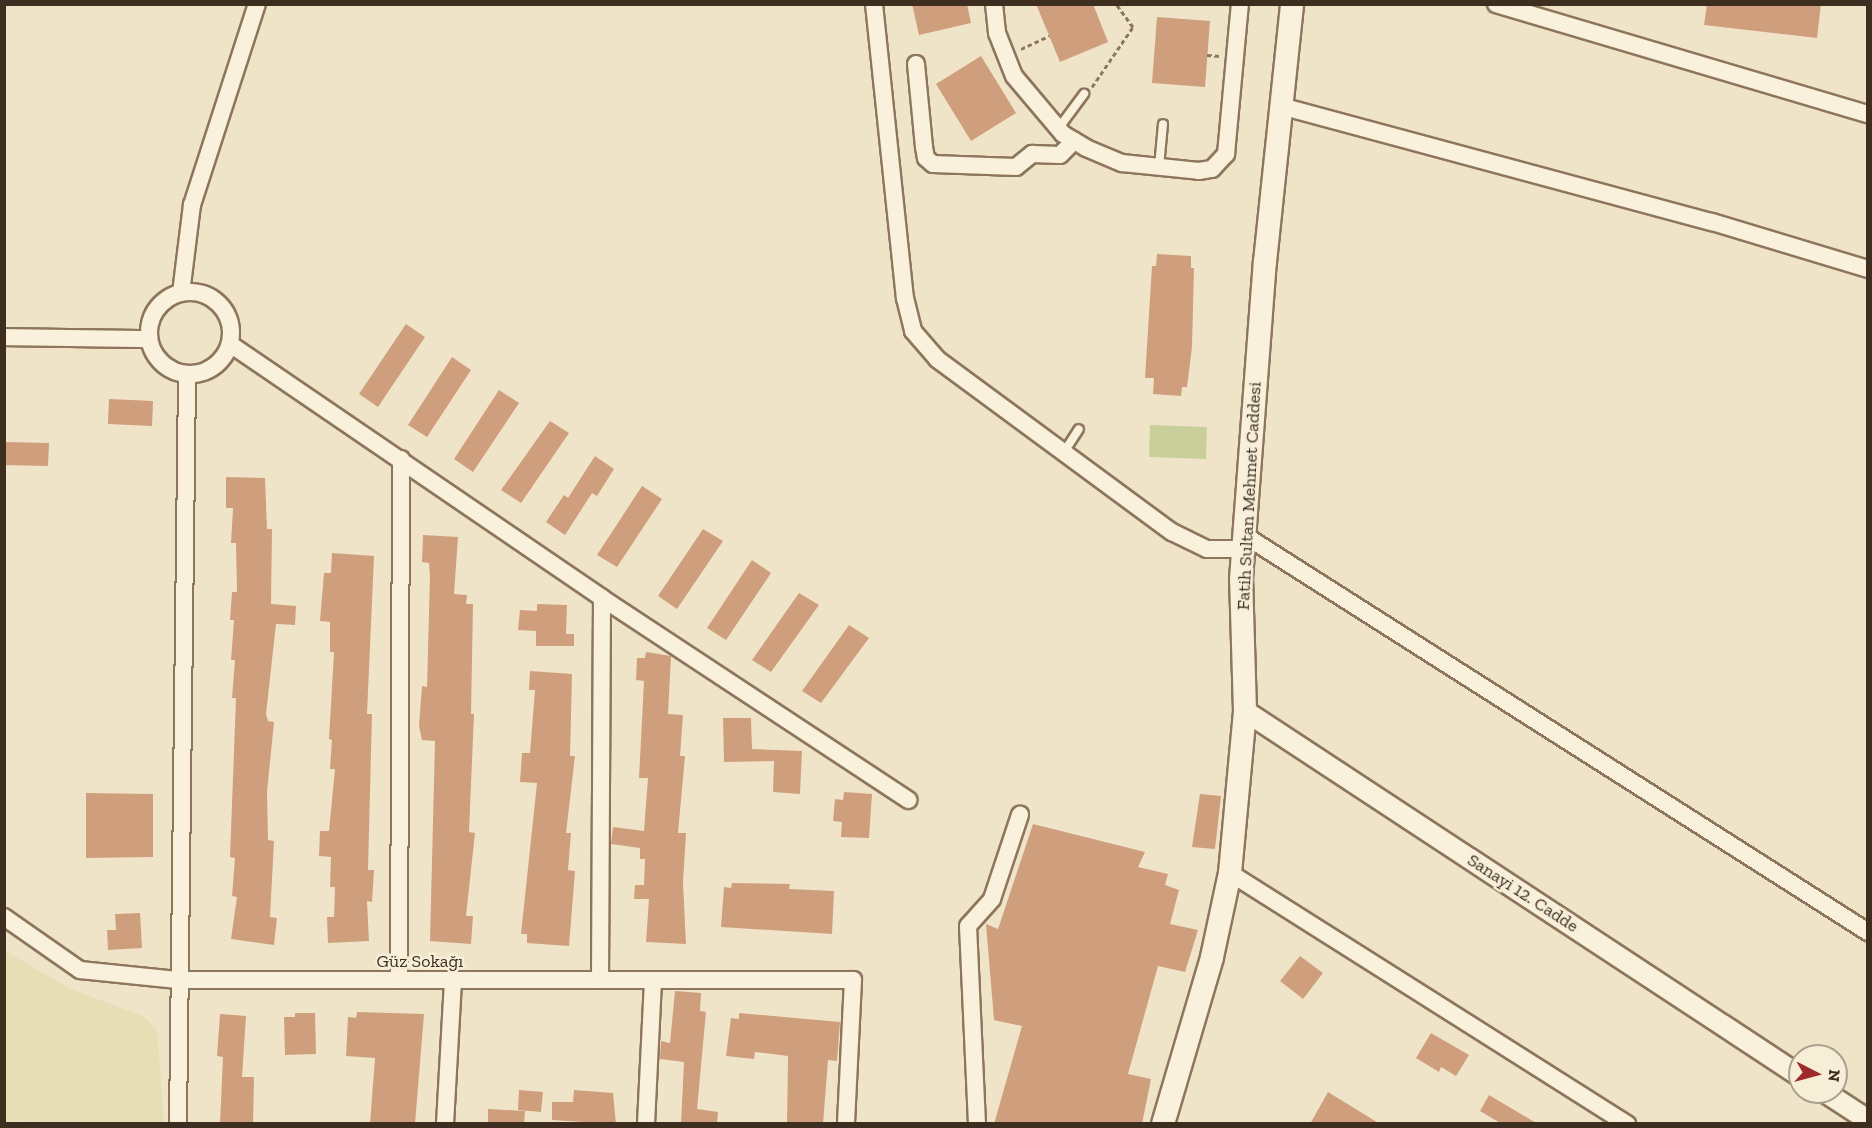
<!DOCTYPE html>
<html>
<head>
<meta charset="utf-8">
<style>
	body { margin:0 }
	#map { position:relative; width:1872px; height:1128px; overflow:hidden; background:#f0e4c8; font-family:"Zilla Slab",serif }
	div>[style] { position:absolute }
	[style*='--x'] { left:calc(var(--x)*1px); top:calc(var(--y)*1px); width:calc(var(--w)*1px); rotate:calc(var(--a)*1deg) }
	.farmland>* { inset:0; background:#e6deb5 }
	.green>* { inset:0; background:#c9cf9b }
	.building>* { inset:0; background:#cf9f7d }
	.path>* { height:3px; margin-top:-1.5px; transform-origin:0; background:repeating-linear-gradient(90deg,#8d765c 0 4.5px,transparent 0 7.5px) }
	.roads { filter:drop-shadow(2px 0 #8d765c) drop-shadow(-2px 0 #8d765c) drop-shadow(0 2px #8d765c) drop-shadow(0 -2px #8d765c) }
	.service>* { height:8px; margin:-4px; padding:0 4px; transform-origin:4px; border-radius:4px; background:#faf1dc }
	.minor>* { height:16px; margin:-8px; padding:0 8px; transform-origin:8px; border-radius:8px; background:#faf1dc }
	.minor>.ring { margin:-8px; padding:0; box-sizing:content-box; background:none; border:16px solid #faf1dc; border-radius:50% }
	.tertiary>* { height:20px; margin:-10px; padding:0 10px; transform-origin:10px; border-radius:10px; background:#faf1dc }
	.secondary>* { height:22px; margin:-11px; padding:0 11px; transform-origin:11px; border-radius:11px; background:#faf1dc }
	span { translate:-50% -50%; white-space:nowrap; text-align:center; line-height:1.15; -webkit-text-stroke:5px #f7eed8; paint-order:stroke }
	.street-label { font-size:18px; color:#3d2e20 }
	.frame { position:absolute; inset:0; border:6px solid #3d2e20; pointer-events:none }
	.north { position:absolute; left:1788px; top:1044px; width:60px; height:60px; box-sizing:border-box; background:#f7eed8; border:2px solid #ada18e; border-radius:50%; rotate:96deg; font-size:16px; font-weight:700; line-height:24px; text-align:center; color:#3d2e20 }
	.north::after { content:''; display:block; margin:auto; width:21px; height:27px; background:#9e2a2b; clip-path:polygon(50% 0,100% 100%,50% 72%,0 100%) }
</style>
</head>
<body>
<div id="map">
	<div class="farmland">
		<div style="clip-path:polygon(4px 950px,68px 988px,143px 1016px,157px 1030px,164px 1123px,5px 1121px)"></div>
	</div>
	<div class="green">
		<div style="clip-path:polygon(1150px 425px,1207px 427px,1206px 459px,1149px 457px)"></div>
	</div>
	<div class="building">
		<div style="clip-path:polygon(912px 4px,967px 4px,971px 23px,919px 35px)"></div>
		<div style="clip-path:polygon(1036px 4px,1093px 4px,1108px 42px,1060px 62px)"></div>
		<div style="clip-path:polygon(1707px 4px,1821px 4px,1817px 38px,1704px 25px)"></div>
		<div style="clip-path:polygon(1157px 17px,1210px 21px,1205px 87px,1152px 83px)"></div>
		<div style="clip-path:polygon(981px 56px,1016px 113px,971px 141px,936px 84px)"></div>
		<div style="clip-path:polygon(1157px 254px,1191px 256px,1191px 268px,1194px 268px,1192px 347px,1187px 387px,1182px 387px,1181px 396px,1153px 394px,1154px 378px,1145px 378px,1152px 266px,1156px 266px)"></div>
		<div style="clip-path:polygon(406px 324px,425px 337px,378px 407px,359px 394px)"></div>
		<div style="clip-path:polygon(452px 357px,471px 370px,427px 437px,408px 425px)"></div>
		<div style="clip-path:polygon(499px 390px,519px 403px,473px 472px,454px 459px)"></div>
		<div style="clip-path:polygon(109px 399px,153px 401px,152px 426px,108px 424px)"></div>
		<div style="clip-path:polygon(550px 421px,569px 433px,521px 503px,501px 490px)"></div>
		<div style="clip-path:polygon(4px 442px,49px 443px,48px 466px,4px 465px)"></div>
		<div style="clip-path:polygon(595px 456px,614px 469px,597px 496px,592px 493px,565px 535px,546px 522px,564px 495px,568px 498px)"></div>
		<div style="clip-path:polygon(226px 477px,265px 478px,267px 529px,272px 529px,271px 604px,296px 606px,295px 625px,276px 624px,266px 714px,268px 721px,274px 722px,267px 792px,268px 840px,274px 841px,270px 917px,277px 918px,274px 945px,231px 939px,237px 897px,232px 896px,235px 858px,230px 857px,236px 698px,232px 698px,235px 660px,231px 660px,234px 620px,230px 620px,232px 592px,237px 592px,236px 543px,231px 543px,233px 508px,226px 508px)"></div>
		<div style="clip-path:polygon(642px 486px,662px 499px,617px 567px,597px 555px)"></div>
		<div style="clip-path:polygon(703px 529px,723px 541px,677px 609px,658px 596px)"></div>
		<div style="clip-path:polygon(423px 535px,458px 537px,454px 594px,467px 595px,466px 604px,473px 604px,471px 714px,474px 714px,469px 832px,475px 833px,466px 916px,473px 916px,471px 944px,430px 941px,435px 741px,422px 740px,419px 726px,422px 686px,427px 687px,430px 576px,429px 563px,422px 562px)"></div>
		<div style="clip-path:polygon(332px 553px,374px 556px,367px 714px,372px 714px,368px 870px,374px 870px,372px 902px,367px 901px,369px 941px,328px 943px,327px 917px,334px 917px,335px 887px,330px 887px,331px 857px,319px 856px,320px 831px,329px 831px,335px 769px,330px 769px,332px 740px,329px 739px,334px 652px,330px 652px,330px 622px,320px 621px,324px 573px,331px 573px)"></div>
		<div style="clip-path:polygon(752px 560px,771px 573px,726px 640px,707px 628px)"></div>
		<div style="clip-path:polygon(799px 593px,819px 605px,771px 672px,752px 660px)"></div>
		<div style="clip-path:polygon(537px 604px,567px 605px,566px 634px,574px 634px,574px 646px,536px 646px,536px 631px,518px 630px,520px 610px,537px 611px)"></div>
		<div style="clip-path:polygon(849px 625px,869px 638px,821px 703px,802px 691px)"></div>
		<div style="clip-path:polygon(646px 652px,671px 656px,668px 714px,683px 715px,680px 756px,685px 756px,678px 833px,686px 833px,683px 882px,686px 944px,646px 942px,649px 899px,634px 899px,635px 885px,644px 885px,645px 859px,640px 859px,640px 848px,611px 844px,613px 827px,644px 831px,648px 778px,639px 778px,644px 681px,636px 680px,637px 658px,645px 658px)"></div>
		<div style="clip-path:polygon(530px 671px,572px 674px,570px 756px,575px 756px,566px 833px,571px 833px,568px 870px,575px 871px,569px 946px,527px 943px,527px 934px,521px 934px,537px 783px,520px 782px,522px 753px,530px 753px,535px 690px,529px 690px)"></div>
		<div style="clip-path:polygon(723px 718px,751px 718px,752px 749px,802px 751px,800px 794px,773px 792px,774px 761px,724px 762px)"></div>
		<div style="clip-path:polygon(844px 792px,872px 794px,869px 838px,841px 837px,842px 822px,833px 821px,835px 799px,843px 800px)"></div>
		<div style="clip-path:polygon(86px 793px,153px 794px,153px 857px,86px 858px)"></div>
		<div style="clip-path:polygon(1200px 794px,1221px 796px,1215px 849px,1192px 847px)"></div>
		<div style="clip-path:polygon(1033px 824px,1145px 852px,1138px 867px,1168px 874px,1165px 885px,1179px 890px,1170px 924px,1198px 930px,1185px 972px,1158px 966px,1128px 1074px,1151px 1079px,1142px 1124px,994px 1124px,1022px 1026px,994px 1020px,986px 924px,998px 929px)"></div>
		<div style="clip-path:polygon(732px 883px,790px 884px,789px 889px,834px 891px,832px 934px,721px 927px,724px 887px,731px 888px)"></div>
		<div style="clip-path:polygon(140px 913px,142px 948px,108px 950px,107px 930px,116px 930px,115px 914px)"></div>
		<div style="clip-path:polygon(1300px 956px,1323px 973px,1303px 999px,1280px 981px)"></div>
		<div style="clip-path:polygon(675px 991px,701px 993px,700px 1011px,706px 1012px,697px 1109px,718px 1112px,717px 1124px,681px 1124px,684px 1062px,660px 1059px,661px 1041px,670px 1043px)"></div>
		<div style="clip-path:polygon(357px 1012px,424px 1014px,415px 1124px,370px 1124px,375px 1058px,346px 1056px,348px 1017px,356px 1018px)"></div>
		<div style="clip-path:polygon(295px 1013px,315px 1013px,316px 1054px,285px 1055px,284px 1017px,295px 1017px)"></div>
		<div style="clip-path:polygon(739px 1013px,840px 1022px,837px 1061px,828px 1060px,823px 1124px,787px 1124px,788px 1056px,755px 1052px,754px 1059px,726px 1056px,731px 1018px,739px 1019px)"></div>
		<div style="clip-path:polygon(220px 1014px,246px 1016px,242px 1077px,254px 1077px,253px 1124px,220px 1124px,223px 1057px,217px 1056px)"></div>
		<div style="clip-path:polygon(1431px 1033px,1469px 1055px,1456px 1076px,1441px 1067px,1439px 1072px,1416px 1058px)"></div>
		<div style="clip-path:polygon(519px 1090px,543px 1092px,541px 1112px,518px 1110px)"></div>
		<div style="clip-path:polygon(574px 1090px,613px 1093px,616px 1124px,552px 1120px,552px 1102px,573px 1102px)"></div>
		<div style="clip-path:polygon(1328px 1092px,1380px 1124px,1310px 1124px)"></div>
		<div style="clip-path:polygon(1489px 1095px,1538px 1124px,1502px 1124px,1480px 1111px)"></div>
		<div style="clip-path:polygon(488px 1109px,525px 1111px,524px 1124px,488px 1124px)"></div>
	</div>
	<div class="path">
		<div style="--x:1021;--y:49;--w:31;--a:-25"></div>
		<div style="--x:1207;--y:55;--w:13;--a:4"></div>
		<div style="--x:1092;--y:87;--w:73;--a:-55.7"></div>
		<div style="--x:1133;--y:27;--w:29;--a:-126"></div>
	</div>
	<div class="roads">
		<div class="service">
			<div style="--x:1058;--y:129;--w:44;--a:-53.4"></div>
			<div style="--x:1159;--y:167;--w:43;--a:-84.7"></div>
			<div style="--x:1064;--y:452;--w:27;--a:-57"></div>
		</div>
		<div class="minor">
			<div style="--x:874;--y:4;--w:296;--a:84"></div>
			<div style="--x:905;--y:298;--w:34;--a:76"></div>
			<div style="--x:913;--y:331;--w:37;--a:49"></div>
			<div style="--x:937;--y:359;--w:292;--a:36.4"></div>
			<div style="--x:1172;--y:532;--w:39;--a:26"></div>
			<div style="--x:1207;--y:549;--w:36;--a:0"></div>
			<div style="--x:994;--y:4;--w:29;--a:84"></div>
			<div style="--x:997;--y:33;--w:46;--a:68.4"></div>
			<div style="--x:1014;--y:76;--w:76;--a:49.8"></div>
			<div style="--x:1063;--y:134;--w:27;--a:31"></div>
			<div style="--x:1086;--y:148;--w:39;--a:23"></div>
			<div style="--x:1122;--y:163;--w:77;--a:5.9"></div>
			<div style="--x:1199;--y:171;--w:13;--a:-9"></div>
			<div style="--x:1212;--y:169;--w:21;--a:-47"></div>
			<div style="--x:1226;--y:154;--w:151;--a:-84.7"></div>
			<div style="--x:1496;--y:4;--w:388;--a:16.5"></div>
			<div style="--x:916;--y:64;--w:83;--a:84.5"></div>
			<div style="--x:924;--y:147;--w:11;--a:80"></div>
			<div style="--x:926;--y:158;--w:9;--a:41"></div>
			<div style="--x:933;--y:164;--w:83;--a:2.1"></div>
			<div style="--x:1016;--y:167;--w:21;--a:-39"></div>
			<div style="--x:1032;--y:154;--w:28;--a:2"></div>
			<div style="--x:1060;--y:155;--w:20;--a:-45"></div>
			<div style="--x:1281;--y:106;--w:446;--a:15.1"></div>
			<div style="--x:1712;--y:222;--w:163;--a:16.8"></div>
			<div class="ring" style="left:149px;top:292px;width:66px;height:66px"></div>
			<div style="--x:181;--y:293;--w:89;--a:-82.9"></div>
			<div style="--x:192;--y:205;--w:211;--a:-72.1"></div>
			<div style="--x:4;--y:337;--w:145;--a:0.8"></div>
			<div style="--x:230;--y:344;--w:450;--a:34.3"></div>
			<div style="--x:602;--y:598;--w:367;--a:33.4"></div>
			<div style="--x:1244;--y:535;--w:740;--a:32.47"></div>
			<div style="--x:1230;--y:873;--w:470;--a:32.3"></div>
			<div style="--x:4;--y:917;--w:93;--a:34.9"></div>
			<div style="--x:80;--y:970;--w:98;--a:5.9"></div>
			<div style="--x:177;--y:980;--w:676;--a:0"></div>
			<div style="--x:853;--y:980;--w:144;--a:92.8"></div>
			<div style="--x:399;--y:980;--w:521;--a:-89.78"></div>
			<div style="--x:600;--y:980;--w:382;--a:-89.7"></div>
			<div style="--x:178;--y:1124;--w:749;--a:-89.31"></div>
			<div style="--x:445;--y:1124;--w:144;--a:-86.8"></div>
			<div style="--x:646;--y:1124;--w:144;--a:-87.2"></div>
			<div style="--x:977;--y:1124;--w:198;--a:-92.6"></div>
			<div style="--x:968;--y:926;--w:36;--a:-48"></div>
			<div style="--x:992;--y:899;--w:89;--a:-71.6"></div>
		</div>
		<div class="tertiary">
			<div style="--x:1245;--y:711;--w:664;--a:33.33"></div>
			<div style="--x:1825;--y:1092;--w:51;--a:33.1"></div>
		</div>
		<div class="secondary">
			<div style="--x:1163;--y:1124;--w:174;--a:-73.6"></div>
			<div style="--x:1212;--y:957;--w:86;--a:-77.9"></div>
			<div style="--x:1230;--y:873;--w:163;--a:-84.7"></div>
			<div style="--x:1245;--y:711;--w:132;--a:-91.7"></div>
			<div style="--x:1241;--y:579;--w:318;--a:-85.7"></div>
			<div style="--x:1265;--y:262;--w:259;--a:-84"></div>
		</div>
	</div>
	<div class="street-label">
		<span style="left:1249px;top:496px;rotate:-87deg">Fatih Sultan Mehmet Caddesi</span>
		<span style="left:1523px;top:893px;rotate:33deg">Sanayi 12. Cadde</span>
		<span style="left:420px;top:961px">Güz Sokağı</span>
	</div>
	<div class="frame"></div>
	<div class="north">N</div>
</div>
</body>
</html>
